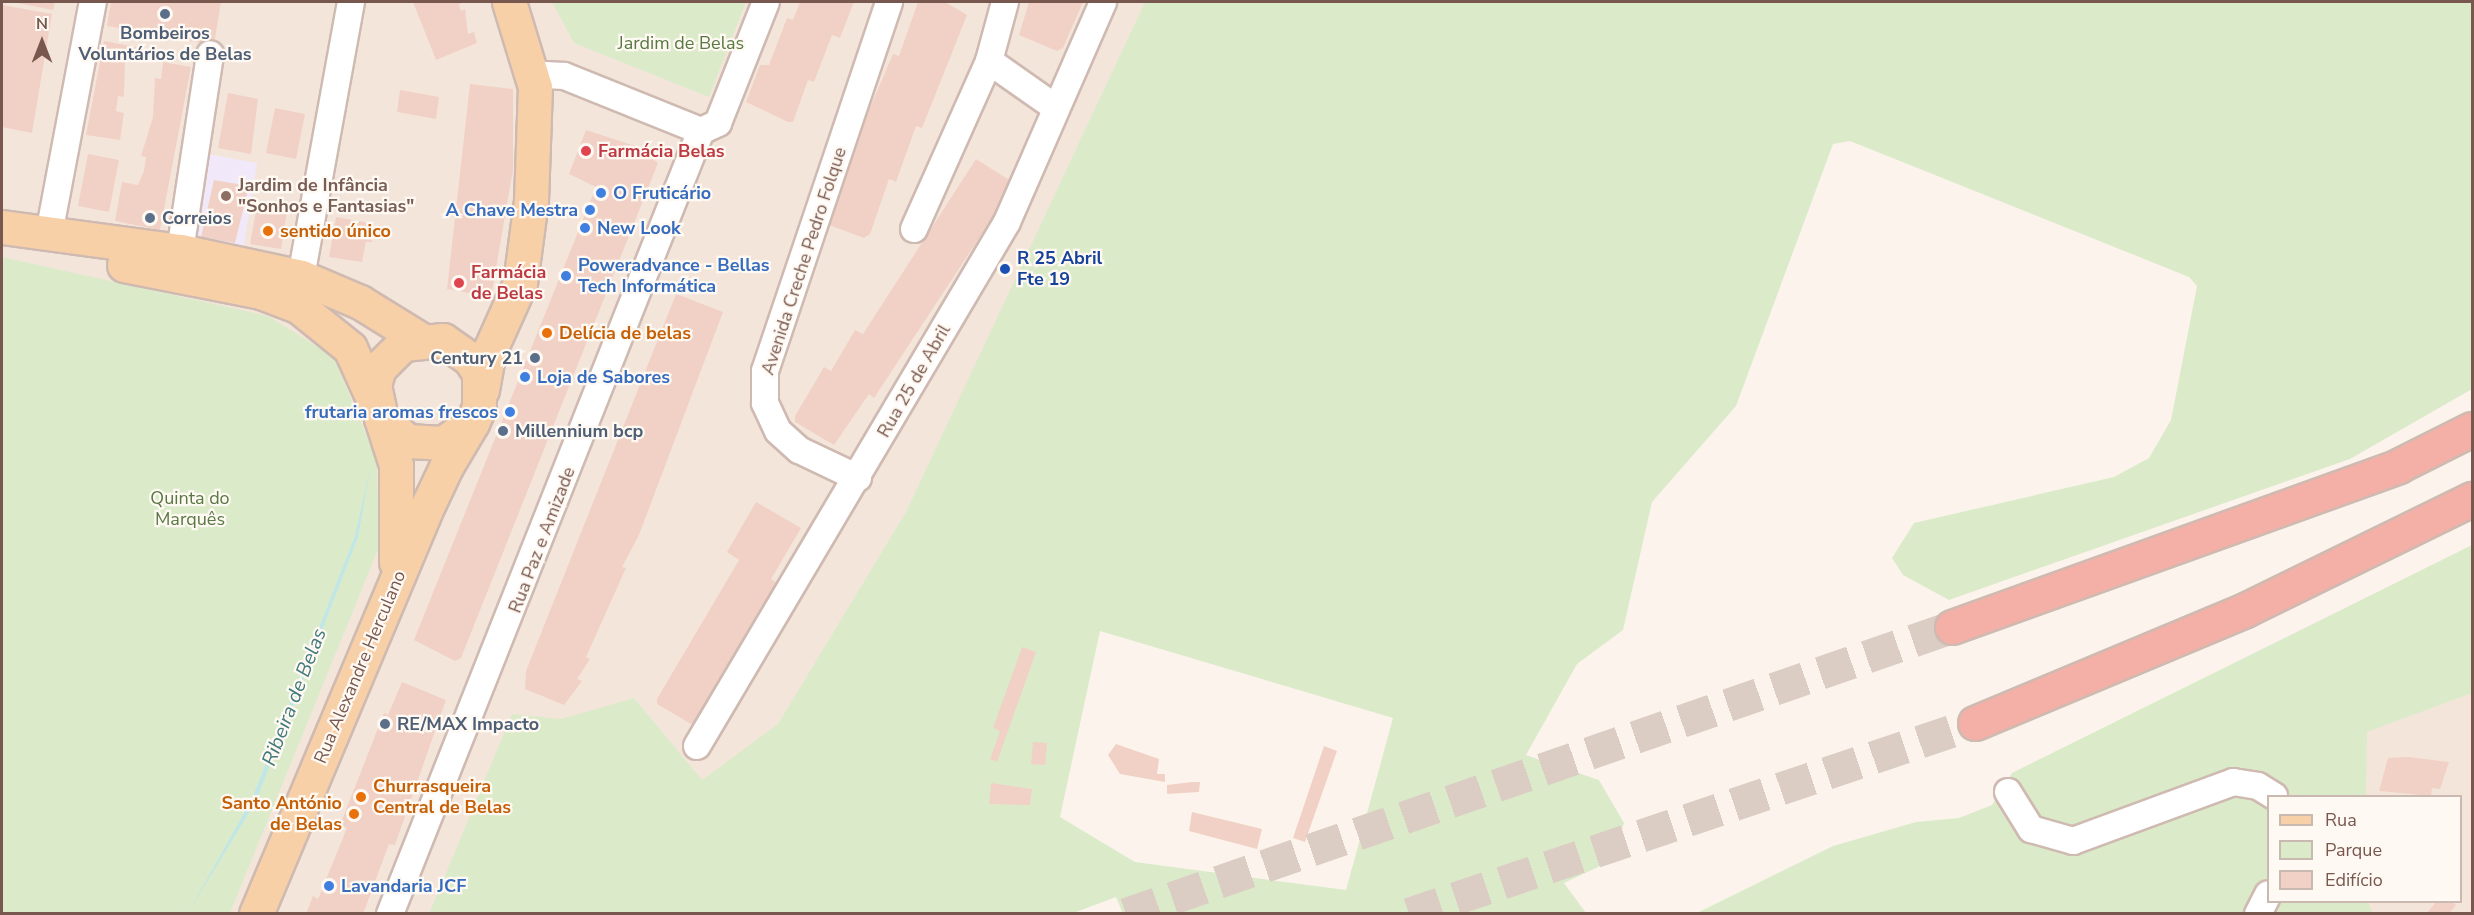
<!DOCTYPE html>
<html>
<head>
<meta charset="utf-8">
<style>
	body { margin:0 }
	#map { position:relative; width:2474px; height:915px; overflow:hidden; background:#fcf4ec; font-family:"Nunito Sans",sans-serif }
	div>[style] { position:absolute }
	[style*='--x'] { left:calc(var(--x)*1px); top:calc(var(--y)*1px); width:calc(var(--w)*1px); rotate:calc(var(--a)*1deg) }
	.residential>* { inset:0; background:#f4e5db }
	.education>* { inset:0; background:#f1e9f9 }
	.green>* { inset:0; background:#dbebca }
	.water>* { inset:0; background:#c0e6e7 }
	.building>* { inset:0; background:#f1d1c5 }
	.highway-tunnel>* { height:33px; margin-top:-16.5px; transform-origin:0; background:repeating-linear-gradient(90deg,#dbcdc4 0 33px,transparent 0 49px) }
	.roads { filter:drop-shadow(2px 0 #cfbab1) drop-shadow(-2px 0 #cfbab1) drop-shadow(0 2px #cfbab1) drop-shadow(0 -2px #cfbab1) }
	.minor>* { height:26px; margin:-13px; padding:0 13px; transform-origin:13px; border-radius:13px; background:#fff }
	.major>* { height:33px; margin:-16.5px; padding:0 16.5px; transform-origin:16.5px; border-radius:16.5px; background:#f8d0a8 }
	.highway>* { height:33px; margin:-16.5px; padding:0 16.5px; transform-origin:16.5px; border-radius:16.5px; background:#f4b0a6 }
	.dots>* { width:16px; height:16px; translate:-50% -50%; box-sizing:border-box; border:3px solid #fff9f3; border-radius:50% }
	span { translate:-50% -50%; white-space:nowrap; text-align:center; line-height:1.15; -webkit-text-stroke:4.5px #fff9f3; paint-order:stroke }
	.service-label { font-size:18px; color:#4e5e75; font-weight:700 }
	.left { translate:0 -50%; text-align:left }
	.right { translate:-100% -50%; text-align:right }
	.park-label { font-size:18px; color:#597843 }
	.health-label { font-size:18px; color:#be3a42; font-weight:700 }
	.education-label { font-size:18px; color:#785e54; font-weight:700 }
	.shop-label { font-size:18px; color:#366cbe; font-weight:700 }
	.food-label { font-size:18px; color:#c56008; font-weight:700 }
	.transit-label { font-size:18px; color:#164399; font-weight:700 }
	.street-label { font-size:18px; color:#78584e }
	.water-label { font-size:20px; color:#427a7c; font-style:italic }
	.frame { position:absolute; inset:0; border:3px solid #78584e; pointer-events:none }
	.legend { position:absolute; left:2267px; top:795px; width:195px; height:108px; box-sizing:border-box; background:#fff9f3; border:2px solid #c9b9b1; margin:0; padding:8px 10px; list-style:none; font-size:18px; color:#78584e }
	.legend li { display:flex; align-items:center; gap:12px; height:30px }
	.legend b { width:30px; border:2px solid #c9b9b1 }
	.north { position:absolute; left:12px; top:12px; width:60px; height:60px; -webkit-text-stroke:4px #fff9f3; paint-order:stroke; rotate:0deg; font-size:16px; font-weight:700; line-height:24px; text-align:center; color:#78584e }
	.north::after { content:''; display:block; margin:auto; width:21px; height:27px; background:#78584e; clip-path:polygon(50% 0,100% 100%,50% 72%,0 100%) }
</style>
</head>
<body>
<div id="map">
	<div class="residential">
		<div style="clip-path:polygon(2px 2px,1242px 2px,769px 913px,84px 913px,2px 660px)"></div>
		<div style="clip-path:polygon(2472px 568px,2472px 913px,2296px 914px,2298px 902px,2460px 902px,2460px 796px,2312px 796px)"></div>
	</div>
	<div class="education">
		<div style="clip-path:polygon(207px 154px,257px 163px,243px 251px,208px 245px,194px 229px)"></div>
	</div>
	<div class="green">
		<div style="clip-path:polygon(552px 2px,746px 2px,709px 97px,574px 43px)"></div>
		<div style="clip-path:polygon(evenodd,1145px 2px,2472px 2px,2472px 389px,2350px 459px,1949px 600px,1903px 575px,1892px 558px,1914px 523px,2114px 477px,2149px 458px,2171px 420px,2197px 286px,2189px 277px,1850px 141px,1833px 144px,1736px 406px,1652px 502px,1623px 630px,1577px 664px,1526px 755px,1599px 780px,1624px 823px,1613px 860px,1564px 883px,1586px 913px,1123px 914px,1116px 897px,1071px 914px,429px 914px,512px 714px,561px 719px,634px 698px,702px 780px,778px 724px,906px 512px,1145px 2px,1100px 631px,1393px 718px,1346px 890px,1135px 862px,1060px 817px,1100px 631px)"></div>
		<div style="clip-path:polygon(2px 257px,268px 316px,333px 356px,377px 460px,379px 547px,230px 913px,2px 914px)"></div>
		<div style="clip-path:polygon(2472px 545px,2472px 693px,2367px 732px,2366px 796px,2268px 796px,2268px 902px,2368px 902px,2373px 913px,1695px 914px,1833px 846px,1916px 822px,1959px 818px,1992px 805px,2012px 773px)"></div>
	</div>
	<div class="water">
		<div style="clip-path:polygon(370px 469px,358px 537px,256px 801px,188px 913px,252px 799px,355px 536px)"></div>
	</div>
	<div class="building">
		<div style="clip-path:polygon(12px 2px,55px 2px,53px 10px)"></div>
		<div style="clip-path:polygon(111px 2px,221px 2px,214px 45px,107px 26px)"></div>
		<div style="clip-path:polygon(413px 2px,464px 2px,459px 4px,461px 11px,465px 9px,468px 34px,474px 32px,477px 43px,436px 60px)"></div>
		<div style="clip-path:polygon(800px 2px,854px 2px,840px 38px,832px 35px,814px 82px,808px 80px,793px 122px,788px 122px,746px 102px,760px 65px,769px 65px,787px 18px,793px 20px)"></div>
		<div style="clip-path:polygon(918px 2px,945px 2px,967px 15px,922px 128px,916px 126px,896px 182px,889px 179px,870px 234px,864px 238px,821px 222px,893px 54px,899px 56px)"></div>
		<div style="clip-path:polygon(1029px 2px,1083px 2px,1063px 48px,1057px 51px,1019px 35px)"></div>
		<div style="clip-path:polygon(2px 5px,52px 14px,32px 133px,2px 127px)"></div>
		<div style="clip-path:polygon(104px 41px,136px 47px,134px 61px,125px 59px,124px 97px,118px 96px,116px 111px,124px 113px,120px 140px,86px 135px)"></div>
		<div style="clip-path:polygon(163px 62px,191px 67px,160px 230px,115px 221px,122px 182px,138px 185px,144px 171px,146px 157px,141px 156px,153px 117px,155px 78px,161px 79px)"></div>
		<div style="clip-path:polygon(470px 84px,513px 89px,513px 170px,491px 297px,447px 289px)"></div>
		<div style="clip-path:polygon(400px 90px,439px 97px,436px 119px,397px 112px)"></div>
		<div style="clip-path:polygon(228px 93px,258px 99px,251px 154px,218px 148px)"></div>
		<div style="clip-path:polygon(275px 108px,305px 114px,296px 159px,266px 153px)"></div>
		<div style="clip-path:polygon(586px 130px,635px 146px,658px 163px,461px 658px,455px 661px,414px 640px,596px 187px,569px 174px)"></div>
		<div style="clip-path:polygon(88px 154px,119px 160px,109px 212px,78px 206px)"></div>
		<div style="clip-path:polygon(976px 159px,1014px 183px,1012px 188px,874px 398px,869px 394px,834px 445px,795px 422px,795px 416px,824px 367px,831px 371px,855px 330px,863px 334px)"></div>
		<div style="clip-path:polygon(214px 180px,249px 186px,235px 243px,201px 237px)"></div>
		<div style="clip-path:polygon(265px 203px,287px 211px,281px 249px,250px 244px,257px 205px)"></div>
		<div style="clip-path:polygon(336px 217px,369px 223px,372px 242px,366px 242px,362px 262px,329px 257px)"></div>
		<div style="clip-path:polygon(676px 294px,723px 312px,639px 535px,622px 567px,626px 568px,586px 657px,590px 659px,577px 679px,582px 681px,564px 705px,525px 689px,526px 671px)"></div>
		<div style="clip-path:polygon(756px 502px,801px 528px,771px 579px,780px 585px,696px 727px,657px 704px,657px 699px,739px 560px,727px 552px)"></div>
		<div style="clip-path:polygon(1022px 647px,1036px 652px,997px 762px,990px 759px,1000px 731px,993px 728px)"></div>
		<div style="clip-path:polygon(402px 682px,446px 700px,395px 845px,389px 844px,363px 914px,306px 914px,313px 896px,318px 899px,347px 828px,340px 825px,384px 713px,388px 715px)"></div>
		<div style="clip-path:polygon(1033px 742px,1047px 743px,1045px 765px,1031px 764px)"></div>
		<div style="clip-path:polygon(1116px 744px,1159px 759px,1157px 774px,1165px 774px,1165px 782px,1120px 774px,1108px 755px)"></div>
		<div style="clip-path:polygon(1324px 746px,1337px 751px,1305px 842px,1293px 838px)"></div>
		<div style="clip-path:polygon(2409px 757px,2449px 762px,2440px 789px,2432px 788px,2431px 796px,2379px 791px,2388px 758px)"></div>
		<div style="clip-path:polygon(1192px 782px,1200px 782px,1199px 792px,1167px 794px,1167px 785px)"></div>
		<div style="clip-path:polygon(991px 783px,1032px 789px,1030px 805px,989px 804px)"></div>
		<div style="clip-path:polygon(1192px 812px,1262px 829px,1257px 849px,1189px 831px)"></div>
		<div style="clip-path:polygon(2436px 902px,2452px 902px,2456px 905px,2449px 914px,2426px 914px)"></div>
	</div>
	<div class="highway-tunnel">
		<div style="--x:1126;--y:914;--w:874;--a:-19.16"></div>
		<div style="--x:1409;--y:914;--w:597;--a:-18.65"></div>
	</div>
	<div class="roads">
		<div class="minor">
			<div style="--x:989;--y:61;--w:82;--a:35"></div>
			<div style="--x:701;--y:131;--w:19;--a:-25"></div>
			<div style="--x:718;--y:123;--w:130;--a:-68.4"></div>
			<div style="--x:914;--y:229;--w:184;--a:-65.9"></div>
			<div style="--x:989;--y:61;--w:61;--a:-74.8"></div>
			<div style="--x:49;--y:234;--w:236;--a:-79.3"></div>
			<div style="--x:180;--y:251;--w:199;--a:-81.3"></div>
			<div style="--x:301;--y:277;--w:280;--a:-79.7"></div>
			<div style="--x:858;--y:478;--w:65;--a:-154.6"></div>
			<div style="--x:799;--y:450;--w:28;--a:-138"></div>
			<div style="--x:778;--y:431;--w:31;--a:-115"></div>
			<div style="--x:765;--y:403;--w:32;--a:-90"></div>
			<div style="--x:765;--y:371;--w:389;--a:-71.4"></div>
			<div style="--x:697;--y:746;--w:609;--a:-59.39"></div>
			<div style="--x:1007;--y:222;--w:240;--a:-66.4"></div>
			<div style="--x:2008;--y:792;--w:44;--a:58.1"></div>
			<div style="--x:2031;--y:829;--w:44;--a:15.9"></div>
			<div style="--x:2073;--y:841;--w:171;--a:-20.2"></div>
			<div style="--x:2233;--y:782;--w:25;--a:9"></div>
			<div style="--x:2258;--y:786;--w:19;--a:32"></div>
			<div style="--x:390;--y:914;--w:843;--a:-68.34"></div>
			<div style="--x:701;--y:131;--w:148;--a:-158.1"></div>
			<div style="--x:564;--y:76;--w:33;--a:-177"></div>
			<div style="--x:2258;--y:914;--w:22;--a:-63"></div>
		</div>
		<div class="major">
			<div style="--x:2;--y:227;--w:180;--a:7.7"></div>
			<div style="--x:180;--y:251;--w:124;--a:12.1"></div>
			<div style="--x:301;--y:277;--w:64;--a:23"></div>
			<div style="--x:360;--y:302;--w:70;--a:31.7"></div>
			<div style="--x:124;--y:265;--w:140;--a:11.1"></div>
			<div style="--x:261;--y:292;--w:40;--a:21"></div>
			<div style="--x:298;--y:306;--w:67;--a:38.9"></div>
			<div style="--x:350;--y:348;--w:58;--a:65.6"></div>
			<div style="--x:482;--y:390;--w:39;--a:-80"></div>
			<div style="--x:489;--y:352;--w:76;--a:-65.8"></div>
			<div style="--x:520;--y:283;--w:83;--a:-82.4"></div>
			<div style="--x:531;--y:201;--w:114;--a:-88"></div>
			<div style="--x:535;--y:87;--w:89;--a:-107"></div>
			<div style="--x:381;--y:418;--w:49;--a:72.3"></div>
			<div style="--x:396;--y:465;--w:97;--a:90"></div>
			<div style="--x:256;--y:914;--w:446;--a:-67.2"></div>
			<div style="--x:429;--y:503;--w:42;--a:-64.7"></div>
			<div style="--x:447;--y:465;--w:49;--a:-59.2"></div>
			<div style="--x:472;--y:423;--w:17;--a:-66"></div>
			<div style="--x:479;--y:407;--w:34;--a:-90"></div>
			<div style="--x:479;--y:373;--w:17;--a:-123"></div>
			<div style="--x:470;--y:359;--w:33;--a:-145"></div>
			<div style="--x:443;--y:340;--w:40;--a:174.3"></div>
			<div style="--x:403;--y:344;--w:34;--a:135"></div>
			<div style="--x:379;--y:368;--w:18;--a:106"></div>
			<div style="--x:374;--y:385;--w:34;--a:78"></div>
			<div style="--x:381;--y:418;--w:35;--a:41"></div>
			<div style="--x:407;--y:441;--w:36;--a:3"></div>
			<div style="--x:443;--y:443;--w:35;--a:-35"></div>
		</div>
		<div class="highway">
			<div style="--x:1952;--y:627;--w:474;--a:-19.8"></div>
			<div style="--x:2398;--y:466;--w:83;--a:-26.6"></div>
			<div style="--x:1975;--y:723;--w:293;--a:-22.7"></div>
			<div style="--x:2245;--y:610;--w:253;--a:-26.1"></div>
		</div>
	</div>
	<div class="dots">
		<div style="left:165px;top:14px;background:#5c6f8a"></div>
		<div style="left:586px;top:151px;background:#e0444e"></div>
		<div style="left:601px;top:193px;background:#3f7fe0"></div>
		<div style="left:226px;top:196px;background:#8d6e63"></div>
		<div style="left:590px;top:210px;background:#3f7fe0"></div>
		<div style="left:150px;top:218px;background:#5c6f8a"></div>
		<div style="left:585px;top:228px;background:#3f7fe0"></div>
		<div style="left:268px;top:231px;background:#e8710a"></div>
		<div style="left:1005px;top:269px;background:#1a4fb4"></div>
		<div style="left:566px;top:276px;background:#3f7fe0"></div>
		<div style="left:459px;top:283px;background:#e0444e"></div>
		<div style="left:547px;top:333px;background:#e8710a"></div>
		<div style="left:535px;top:358px;background:#5c6f8a"></div>
		<div style="left:525px;top:377px;background:#3f7fe0"></div>
		<div style="left:510px;top:412px;background:#3f7fe0"></div>
		<div style="left:503px;top:431px;background:#5c6f8a"></div>
		<div style="left:385px;top:724px;background:#5c6f8a"></div>
		<div style="left:361px;top:797px;background:#e8710a"></div>
		<div style="left:354px;top:814px;background:#e8710a"></div>
		<div style="left:329px;top:886px;background:#3f7fe0"></div>
	</div>
	<div class="service-label">
		<span style="left:165px;top:44px">Bombeiros<br>Voluntários de Belas</span>
		<span class="left" style="left:162px;top:218px">Correios</span>
		<span class="right" style="left:523px;top:358px">Century 21</span>
		<span class="left" style="left:515px;top:431px">Millennium bcp</span>
		<span class="left" style="left:397px;top:724px">RE/MAX Impacto</span>
	</div>
	<div class="park-label">
		<span style="left:681px;top:43px">Jardim de Belas</span>
		<span style="left:190px;top:509px">Quinta do<br>Marquês</span>
	</div>
	<div class="health-label">
		<span class="left" style="left:598px;top:151px">Farmácia Belas</span>
		<span class="left" style="left:471px;top:283px">Farmácia<br>de Belas</span>
	</div>
	<div class="education-label">
		<span class="left" style="left:238px;top:196px">Jardim de Infância<br>"Sonhos e Fantasias"</span>
	</div>
	<div class="shop-label">
		<span class="left" style="left:613px;top:193px">O Fruticário</span>
		<span class="right" style="left:578px;top:210px">A Chave Mestra</span>
		<span class="left" style="left:597px;top:228px">New Look</span>
		<span class="left" style="left:578px;top:276px">Poweradvance - Bellas<br>Tech Informática</span>
		<span class="left" style="left:537px;top:377px">Loja de Sabores</span>
		<span class="right" style="left:498px;top:412px">frutaria aromas frescos</span>
		<span class="left" style="left:341px;top:886px">Lavandaria JCF</span>
	</div>
	<div class="food-label">
		<span class="left" style="left:280px;top:231px">sentido único</span>
		<span class="left" style="left:559px;top:333px">Delícia de belas</span>
		<span class="left" style="left:373px;top:797px">Churrasqueira<br>Central de Belas</span>
		<span class="right" style="left:342px;top:814px">Santo António<br>de Belas</span>
	</div>
	<div class="transit-label">
		<span class="left" style="left:1017px;top:269px">R 25 Abril<br>Fte 19</span>
	</div>
	<div class="street-label">
		<span style="left:804px;top:261px;rotate:-72deg">Avenida Creche Pedro Folque</span>
		<span style="left:914px;top:381px;rotate:-60deg">Rua 25 de Abril</span>
		<span style="left:542px;top:540px;rotate:-69deg">Rua Paz e Amizade</span>
		<span style="left:360px;top:667px;rotate:-67deg">Rua Alexandre Herculano</span>
	</div>
	<div class="water-label">
		<span style="left:294px;top:697px;rotate:-69deg">Ribeira de Belas</span>
	</div>
	<div class="frame"></div>
	<ul class="legend">
	<li><b style="height:8px;background:#f8d0a8"></b>Rua</li>
	<li><b style="height:16px;background:#dbebca"></b>Parque</li>
	<li><b style="height:16px;background:#f1d1c5"></b>Edifício</li>
	</ul>
	<div class="north">N</div>
</div>
</body>
</html>
